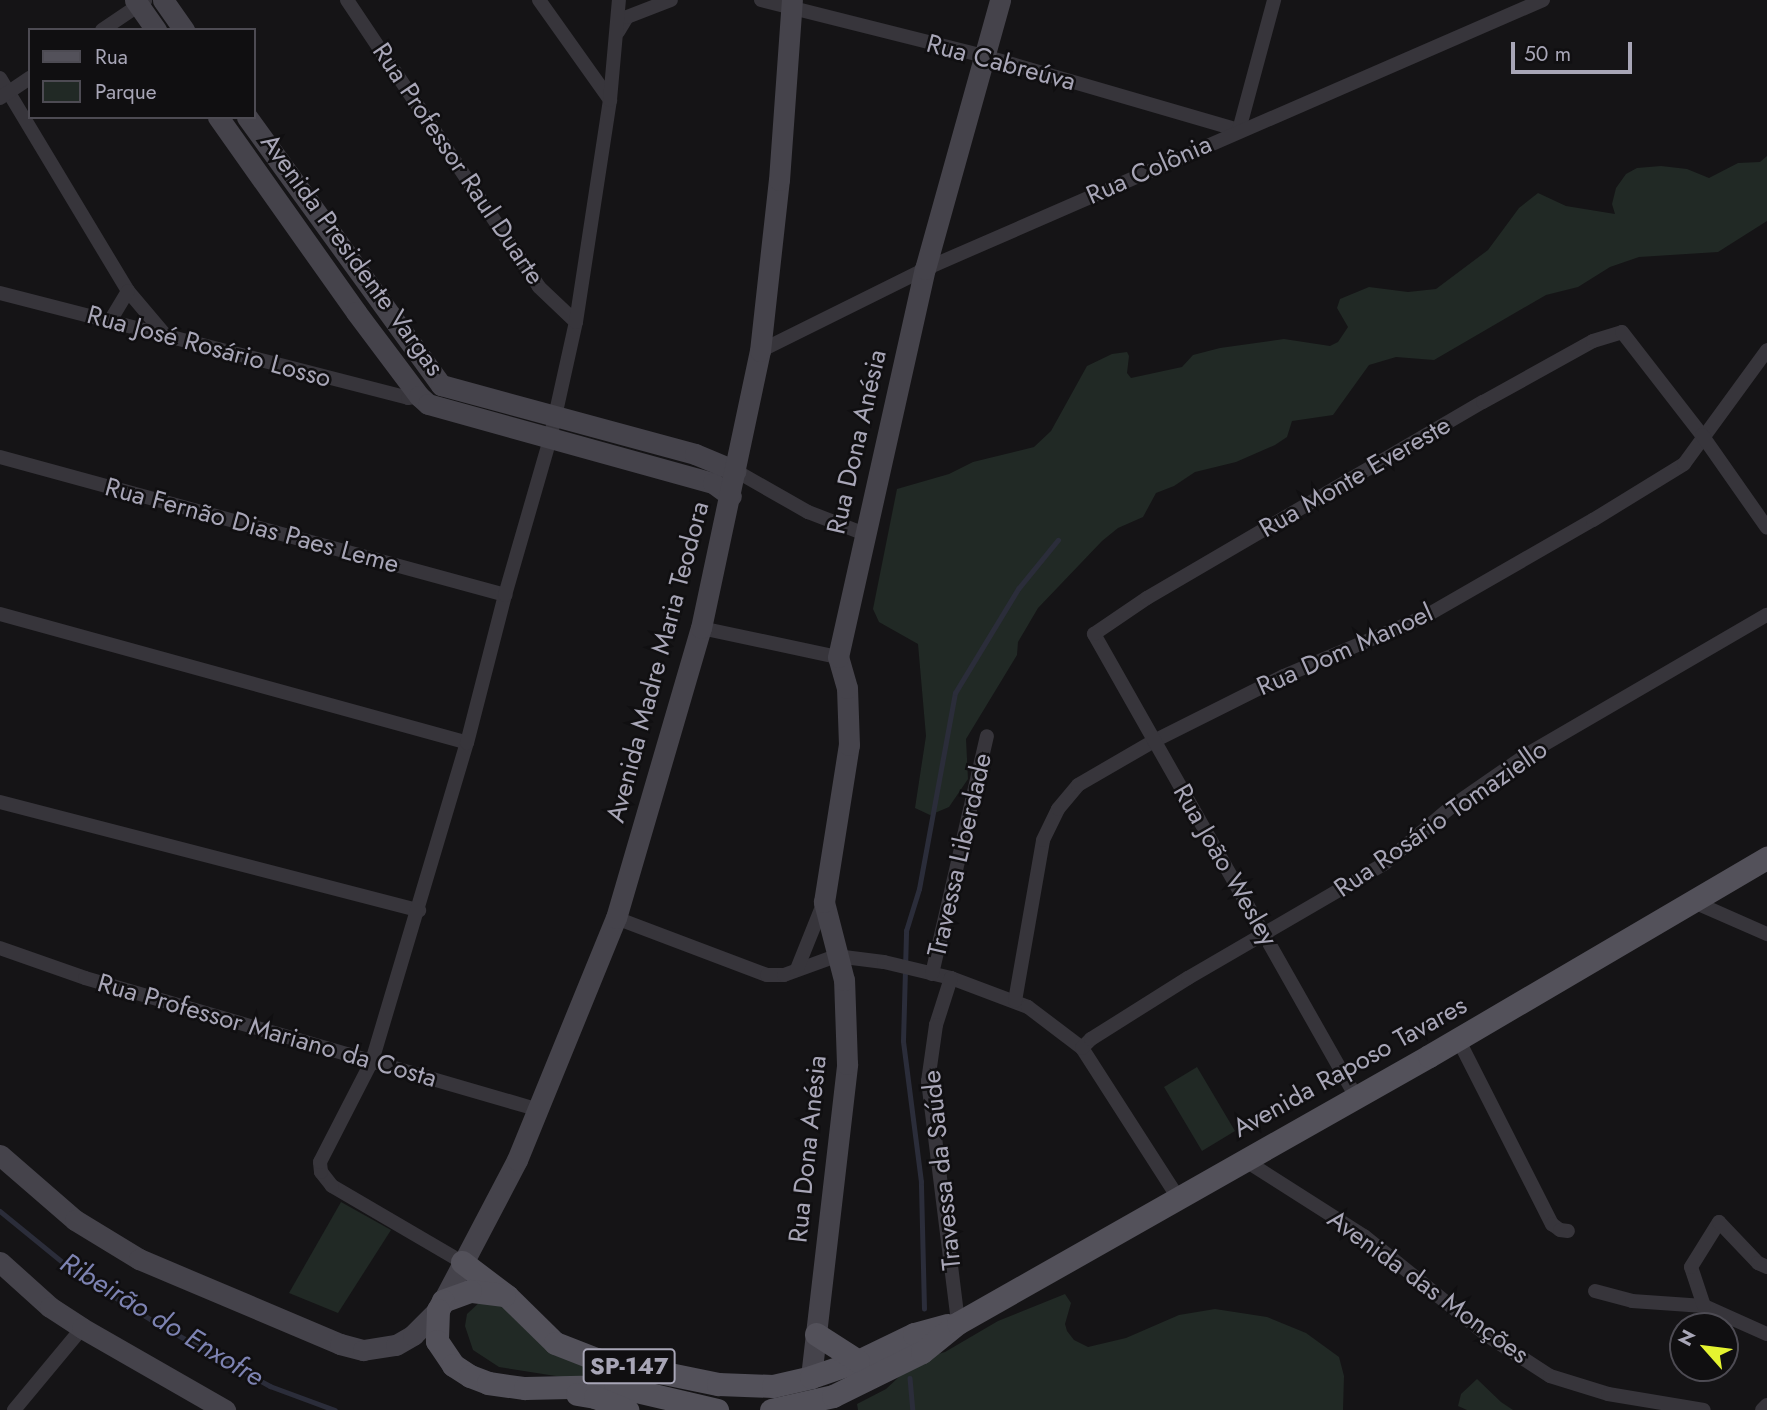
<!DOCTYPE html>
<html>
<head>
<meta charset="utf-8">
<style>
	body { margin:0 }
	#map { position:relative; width:1767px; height:1410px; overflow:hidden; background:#151416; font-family:Jost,sans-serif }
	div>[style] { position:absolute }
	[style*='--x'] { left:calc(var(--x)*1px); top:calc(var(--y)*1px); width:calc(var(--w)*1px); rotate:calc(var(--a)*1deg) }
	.green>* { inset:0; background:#212925 }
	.stream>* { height:4.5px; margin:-2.25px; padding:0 2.25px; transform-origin:2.25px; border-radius:2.25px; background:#2b2d3a }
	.street>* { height:14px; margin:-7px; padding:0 7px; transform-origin:7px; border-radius:7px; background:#37353b }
	.secondary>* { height:21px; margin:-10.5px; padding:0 10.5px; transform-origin:10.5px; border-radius:10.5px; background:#45434b }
	.primary>* { height:23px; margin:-11.5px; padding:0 11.5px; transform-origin:11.5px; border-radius:11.5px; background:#53515a }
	span { translate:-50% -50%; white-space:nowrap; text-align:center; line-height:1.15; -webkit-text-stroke:5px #100f11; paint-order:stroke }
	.shield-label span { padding:2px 5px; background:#100f11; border:2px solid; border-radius:5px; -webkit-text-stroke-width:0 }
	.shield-label { font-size:24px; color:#a8a6b7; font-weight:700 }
	.street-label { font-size:26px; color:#a8a6b7 }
	.water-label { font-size:28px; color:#7d83b2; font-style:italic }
	.legend { position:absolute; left:28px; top:28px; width:228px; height:91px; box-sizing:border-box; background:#100f11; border:2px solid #4d4b53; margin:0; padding:9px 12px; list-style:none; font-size:21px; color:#a8a6b7 }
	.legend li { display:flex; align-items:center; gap:14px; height:35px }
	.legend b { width:35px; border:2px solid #4d4b53 }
	.north { position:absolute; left:1669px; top:1312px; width:70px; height:70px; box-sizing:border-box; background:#100f11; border:2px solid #4d4b53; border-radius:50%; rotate:298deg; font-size:19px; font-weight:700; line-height:28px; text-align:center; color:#a8a6b7 }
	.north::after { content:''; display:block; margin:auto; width:24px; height:32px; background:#e4f330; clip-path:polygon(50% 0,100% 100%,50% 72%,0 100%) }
	.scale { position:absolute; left:1511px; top:42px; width:121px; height:32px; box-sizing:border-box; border:4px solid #a8a6b7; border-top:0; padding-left:9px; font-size:21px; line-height:24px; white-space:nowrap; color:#a8a6b7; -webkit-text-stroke:5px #100f11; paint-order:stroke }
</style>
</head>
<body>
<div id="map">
	<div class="green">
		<div style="clip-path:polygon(1767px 156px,1767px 221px,1718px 252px,1639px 257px,1610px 267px,1578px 287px,1546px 295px,1434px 360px,1396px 357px,1369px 365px,1333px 415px,1292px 421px,1287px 437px,1275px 445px,1236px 462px,1195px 472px,1174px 486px,1156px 493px,1143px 517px,1118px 528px,1102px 541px,1038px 608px,1018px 642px,1017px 655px,966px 739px,968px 779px,949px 807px,930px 815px,915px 808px,926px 736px,918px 644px,879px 622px,873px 609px,897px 489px,949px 474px,973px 462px,1034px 447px,1051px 431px,1087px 366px,1112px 354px,1127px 352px,1129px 356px,1127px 373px,1131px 378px,1182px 367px,1193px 355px,1220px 348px,1284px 339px,1330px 346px,1338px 342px,1348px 327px,1337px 308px,1340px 299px,1369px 287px,1408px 292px,1436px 289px,1488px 250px,1519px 208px,1538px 193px,1566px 206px,1615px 214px,1612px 204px,1616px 188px,1626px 174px,1637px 168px,1661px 166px,1687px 169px,1709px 178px,1738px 163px,1760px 162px)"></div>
		<div style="clip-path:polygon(1197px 1067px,1235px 1131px,1202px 1151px,1164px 1087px)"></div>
		<div style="clip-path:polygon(341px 1202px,391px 1230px,338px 1313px,289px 1293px)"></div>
		<div style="clip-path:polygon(1065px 1294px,1071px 1303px,1065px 1324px,1067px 1331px,1074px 1340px,1088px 1347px,1126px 1338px,1179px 1315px,1215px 1309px,1267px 1317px,1306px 1333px,1339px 1357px,1344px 1376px,1343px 1410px,858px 1410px,857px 1404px,886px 1389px,917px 1360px,945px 1352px,998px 1321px)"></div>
		<div style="clip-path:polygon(491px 1297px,586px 1364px,581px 1380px,499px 1367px,473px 1350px,465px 1326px,467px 1314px,482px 1300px)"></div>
		<div style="clip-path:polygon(1477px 1379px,1501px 1402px,1513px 1410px,1467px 1410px,1458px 1406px,1461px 1394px)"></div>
	</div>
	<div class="stream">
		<div style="--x:0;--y:1211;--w:98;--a:39.2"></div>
		<div style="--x:76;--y:1273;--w:99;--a:31.8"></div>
		<div style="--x:160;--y:1325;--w:126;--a:29"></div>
		<div style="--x:270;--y:1386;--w:69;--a:20.3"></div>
		<div style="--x:924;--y:1309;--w:127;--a:-91.4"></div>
		<div style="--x:921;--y:1182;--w:142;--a:-97.3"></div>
		<div style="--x:903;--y:1041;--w:110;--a:-88.4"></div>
		<div style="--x:906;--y:931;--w:44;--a:-72.8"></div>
		<div style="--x:919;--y:889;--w:199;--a:-79.6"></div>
		<div style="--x:955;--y:693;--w:122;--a:-58.8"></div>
		<div style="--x:1018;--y:589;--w:63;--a:-50.8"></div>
		<div style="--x:910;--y:1378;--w:32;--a:85"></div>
	</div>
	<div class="street">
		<div style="--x:347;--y:0;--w:345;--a:56.2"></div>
		<div style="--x:539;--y:287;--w:51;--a:43.4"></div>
		<div style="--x:539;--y:0;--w:123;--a:54.6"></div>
		<div style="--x:761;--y:0;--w:230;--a:14.1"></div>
		<div style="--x:984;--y:56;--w:266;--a:16.2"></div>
		<div style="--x:1239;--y:130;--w:135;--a:-74.9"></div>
		<div style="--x:102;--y:30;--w:52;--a:-34"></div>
		<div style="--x:618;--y:32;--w:17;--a:-59"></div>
		<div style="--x:627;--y:17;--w:47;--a:-21.1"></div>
		<div style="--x:0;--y:78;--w:249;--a:59"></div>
		<div style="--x:128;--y:291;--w:59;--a:49.8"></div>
		<div style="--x:0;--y:98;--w:36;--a:-34"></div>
		<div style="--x:0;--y:293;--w:421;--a:14.4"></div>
		<div style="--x:408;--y:398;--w:11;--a:-10"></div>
		<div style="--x:110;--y:321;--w:35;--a:-59"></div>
		<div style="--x:760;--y:351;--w:184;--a:-26.4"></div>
		<div style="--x:925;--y:269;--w:674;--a:-23.52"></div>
		<div style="--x:0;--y:457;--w:524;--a:15.28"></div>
		<div style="--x:736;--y:471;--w:83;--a:29.7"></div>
		<div style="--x:808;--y:512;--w:61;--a:21.1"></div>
		<div style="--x:0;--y:614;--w:484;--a:15.4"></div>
		<div style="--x:701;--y:628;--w:140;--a:12"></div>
		<div style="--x:0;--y:802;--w:433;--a:14.5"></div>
		<div style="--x:1694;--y:902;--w:80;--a:23.7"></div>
		<div style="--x:616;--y:918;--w:161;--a:20.7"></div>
		<div style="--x:767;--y:975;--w:17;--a:0"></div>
		<div style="--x:784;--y:975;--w:55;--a:-20.1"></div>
		<div style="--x:836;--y:956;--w:48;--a:7.1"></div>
		<div style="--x:884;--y:962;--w:69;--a:13.4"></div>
		<div style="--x:951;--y:978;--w:82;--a:20.6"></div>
		<div style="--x:1028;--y:1007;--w:68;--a:37.2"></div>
		<div style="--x:1082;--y:1048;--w:176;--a:57.3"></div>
		<div style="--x:0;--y:948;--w:90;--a:19.4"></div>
		<div style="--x:85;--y:978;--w:470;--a:16.2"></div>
		<div style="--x:797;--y:969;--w:72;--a:-68.1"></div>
		<div style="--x:932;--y:974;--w:244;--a:-77"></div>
		<div style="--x:951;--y:978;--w:49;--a:107.7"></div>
		<div style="--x:936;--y:1025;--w:57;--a:98.1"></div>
		<div style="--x:928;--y:1081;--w:244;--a:82.9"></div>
		<div style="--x:1015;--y:1001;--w:163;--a:-80.1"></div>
		<div style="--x:1043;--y:840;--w:34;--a:-64"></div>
		<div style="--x:1058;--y:809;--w:31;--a:-50"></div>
		<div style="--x:1078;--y:785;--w:88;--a:-30.1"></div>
		<div style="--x:1154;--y:741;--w:145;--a:-26.6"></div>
		<div style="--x:1284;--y:676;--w:152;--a:-22.9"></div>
		<div style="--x:1424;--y:617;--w:195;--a:-29.9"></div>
		<div style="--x:1593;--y:520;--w:107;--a:-31.6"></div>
		<div style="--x:1684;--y:464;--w:141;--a:-53.9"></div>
		<div style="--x:1458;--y:1039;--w:208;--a:63.1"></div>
		<div style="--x:1552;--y:1224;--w:10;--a:37"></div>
		<div style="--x:1560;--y:1230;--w:8;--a:7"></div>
		<div style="--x:1082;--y:1048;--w:13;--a:-45"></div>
		<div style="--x:1091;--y:1039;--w:115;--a:-32.2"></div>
		<div style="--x:1188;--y:978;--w:227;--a:-30.2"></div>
		<div style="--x:1384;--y:864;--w:88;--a:-40.4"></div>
		<div style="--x:1451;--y:807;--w:91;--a:-34.7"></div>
		<div style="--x:1526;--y:755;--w:279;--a:-30.2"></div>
		<div style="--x:1355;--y:1095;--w:530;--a:-119.52"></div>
		<div style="--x:1094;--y:634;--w:64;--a:-34.2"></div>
		<div style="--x:1147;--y:598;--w:389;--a:-30.3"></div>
		<div style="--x:1483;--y:402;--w:126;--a:-29"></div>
		<div style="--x:1593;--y:341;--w:30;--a:-17"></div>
		<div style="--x:1622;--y:332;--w:130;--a:52.2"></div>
		<div style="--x:1702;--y:435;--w:113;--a:55"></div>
		<div style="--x:1243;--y:1159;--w:143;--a:32.5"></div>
		<div style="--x:1364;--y:1236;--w:159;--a:38.9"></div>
		<div style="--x:1488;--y:1336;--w:74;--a:32.8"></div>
		<div style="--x:1550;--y:1376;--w:61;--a:17.2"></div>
		<div style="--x:1608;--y:1394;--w:97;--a:9.5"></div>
		<div style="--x:462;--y:1262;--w:151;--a:-149.7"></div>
		<div style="--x:332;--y:1186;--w:18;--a:-128"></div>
		<div style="--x:321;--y:1172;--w:10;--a:-96"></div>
		<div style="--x:320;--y:1162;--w:114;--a:-62.8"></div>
		<div style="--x:372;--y:1061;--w:332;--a:-73.4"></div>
		<div style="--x:467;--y:743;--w:153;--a:-75.6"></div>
		<div style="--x:505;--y:595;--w:162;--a:-73.9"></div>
		<div style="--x:550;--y:439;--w:120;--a:-77.5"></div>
		<div style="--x:576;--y:322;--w:225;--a:-81.3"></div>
		<div style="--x:610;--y:100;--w:100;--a:-84.9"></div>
		<div style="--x:1595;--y:1291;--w:38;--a:15"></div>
		<div style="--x:1632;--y:1301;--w:72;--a:4"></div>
		<div style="--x:1704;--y:1306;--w:69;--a:24"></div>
		<div style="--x:1704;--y:1306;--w:41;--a:-108.4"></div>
		<div style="--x:1691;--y:1267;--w:53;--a:-58.1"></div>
		<div style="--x:1719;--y:1222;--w:57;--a:46.4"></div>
		<div style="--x:1758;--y:1263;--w:10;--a:24"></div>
		<div style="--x:14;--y:1410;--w:107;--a:-50.3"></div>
		<div style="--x:1762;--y:1410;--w:7;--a:-45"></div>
	</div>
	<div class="secondary">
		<div style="--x:135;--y:0;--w:37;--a:55"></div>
		<div style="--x:163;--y:0;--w:37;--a:55"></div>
		<div style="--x:218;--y:117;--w:239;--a:54.7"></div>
		<div style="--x:356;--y:312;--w:105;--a:53.1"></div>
		<div style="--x:419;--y:396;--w:12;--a:42"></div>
		<div style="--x:428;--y:404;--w:296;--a:15.5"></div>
		<div style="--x:713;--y:483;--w:22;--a:36"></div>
		<div style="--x:247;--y:117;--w:331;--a:54.1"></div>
		<div style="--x:441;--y:385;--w:263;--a:15.2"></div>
		<div style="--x:695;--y:454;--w:44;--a:22.5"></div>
		<div style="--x:0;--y:1155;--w:99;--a:40.9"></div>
		<div style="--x:75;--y:1220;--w:75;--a:31.4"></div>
		<div style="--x:139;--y:1259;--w:218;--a:22.9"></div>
		<div style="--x:340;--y:1344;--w:24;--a:15"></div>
		<div style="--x:363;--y:1350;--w:33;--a:-9"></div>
		<div style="--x:396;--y:1345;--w:20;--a:-30"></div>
		<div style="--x:413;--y:1335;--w:35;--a:-45"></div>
		<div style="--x:0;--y:1262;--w:67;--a:42"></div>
		<div style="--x:50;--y:1307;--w:38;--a:33"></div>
		<div style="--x:82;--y:1328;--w:165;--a:29.8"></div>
		<div style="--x:443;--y:1301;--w:159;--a:-62.3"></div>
		<div style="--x:517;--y:1160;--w:261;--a:-67.8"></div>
		<div style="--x:616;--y:918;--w:302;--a:-73.7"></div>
		<div style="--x:701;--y:628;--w:283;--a:-78"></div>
		<div style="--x:760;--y:351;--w:172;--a:-83.7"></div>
		<div style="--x:779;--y:180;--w:180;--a:-85.9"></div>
		<div style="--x:811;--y:1377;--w:315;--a:-83.4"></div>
		<div style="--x:847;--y:1064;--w:84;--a:-92"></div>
		<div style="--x:844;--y:980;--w:81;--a:-104.4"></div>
		<div style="--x:824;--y:902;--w:159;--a:-81"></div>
		<div style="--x:849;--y:745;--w:57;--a:-92"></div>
		<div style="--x:847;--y:688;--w:32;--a:-106"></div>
		<div style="--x:838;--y:657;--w:398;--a:-77.4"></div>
		<div style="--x:925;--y:269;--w:279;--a:-74.4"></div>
	</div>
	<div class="primary">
		<div style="--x:462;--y:1262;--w:56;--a:37.1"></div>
		<div style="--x:507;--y:1296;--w:67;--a:44.4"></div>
		<div style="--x:555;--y:1343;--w:44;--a:21.3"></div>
		<div style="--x:596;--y:1359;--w:125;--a:11.6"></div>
		<div style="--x:718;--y:1384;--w:55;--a:2.1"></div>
		<div style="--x:773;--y:1386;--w:39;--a:-13"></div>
		<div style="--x:811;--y:1377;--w:50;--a:-18.8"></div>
		<div style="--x:858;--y:1361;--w:62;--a:-25.7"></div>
		<div style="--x:914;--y:1334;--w:35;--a:-15"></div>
		<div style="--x:504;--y:1295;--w:34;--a:-173"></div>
		<div style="--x:470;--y:1291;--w:29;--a:160"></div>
		<div style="--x:443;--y:1301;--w:10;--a:119"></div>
		<div style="--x:438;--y:1310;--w:31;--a:92"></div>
		<div style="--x:437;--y:1341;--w:29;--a:56"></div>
		<div style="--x:453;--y:1365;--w:20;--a:33"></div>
		<div style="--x:470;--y:1376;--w:19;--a:21"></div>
		<div style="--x:488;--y:1383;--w:37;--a:8"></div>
		<div style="--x:525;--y:1388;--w:90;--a:-1.3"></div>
		<div style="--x:615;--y:1386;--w:105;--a:13.2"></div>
		<div style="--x:816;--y:1334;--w:50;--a:32.7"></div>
		<div style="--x:577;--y:1394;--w:18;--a:9"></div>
		<div style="--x:595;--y:1397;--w:35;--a:22"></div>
		<div style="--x:771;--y:1410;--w:64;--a:-12.7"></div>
		<div style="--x:833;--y:1396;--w:99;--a:-26.3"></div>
		<div style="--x:922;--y:1352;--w:46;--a:-38.9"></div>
		<div style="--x:958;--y:1323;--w:541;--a:-29.55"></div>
		<div style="--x:1429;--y:1056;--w:392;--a:-30.4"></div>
	</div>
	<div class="shield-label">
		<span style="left:629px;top:1366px">SP-147</span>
	</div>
	<div class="street-label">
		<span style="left:1001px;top:63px;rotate:15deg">Rua Cabreúva</span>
		<span style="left:458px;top:164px;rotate:56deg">Rua Professor Raul Duarte</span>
		<span style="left:1149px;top:170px;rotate:-24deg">Rua Colônia</span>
		<span style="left:352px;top:255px;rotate:54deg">Avenida Presidente Vargas</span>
		<span style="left:209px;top:347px;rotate:15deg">Rua José Rosário Losso</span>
		<span style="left:857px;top:442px;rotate:-77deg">Rua Dona Anésia</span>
		<span style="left:1355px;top:477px;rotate:-30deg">Rua Monte Evereste</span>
		<span style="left:252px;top:526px;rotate:15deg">Rua Fernão Dias Paes Leme</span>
		<span style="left:1345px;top:650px;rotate:-24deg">Rua Dom Manoel</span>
		<span style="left:658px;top:662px;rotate:-75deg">Avenida Madre Maria Teodora</span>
		<span style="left:1441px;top:819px;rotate:-35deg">Rua Rosário Tomaziello</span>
		<span style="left:960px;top:855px;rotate:-77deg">Travessa Liberdade</span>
		<span style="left:1225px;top:865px;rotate:60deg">Rua João Wesley</span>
		<span style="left:267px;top:1031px;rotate:16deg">Rua Professor Mariano da Costa</span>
		<span style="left:1350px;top:1067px;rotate:-29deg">Avenida Raposo Tavares</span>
		<span style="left:808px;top:1149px;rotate:-84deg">Rua Dona Anésia</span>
		<span style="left:942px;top:1170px;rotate:-96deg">Travessa da Saúde</span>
		<span style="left:1428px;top:1287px;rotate:36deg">Avenida das Monções</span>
	</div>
	<div class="water-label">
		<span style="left:162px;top:1320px;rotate:31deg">Ribeirão do Enxofre</span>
	</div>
	<ul class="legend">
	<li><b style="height:9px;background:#53515a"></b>Rua</li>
	<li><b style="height:19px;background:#212925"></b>Parque</li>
	</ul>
	<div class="north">N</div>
	<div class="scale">50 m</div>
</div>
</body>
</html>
